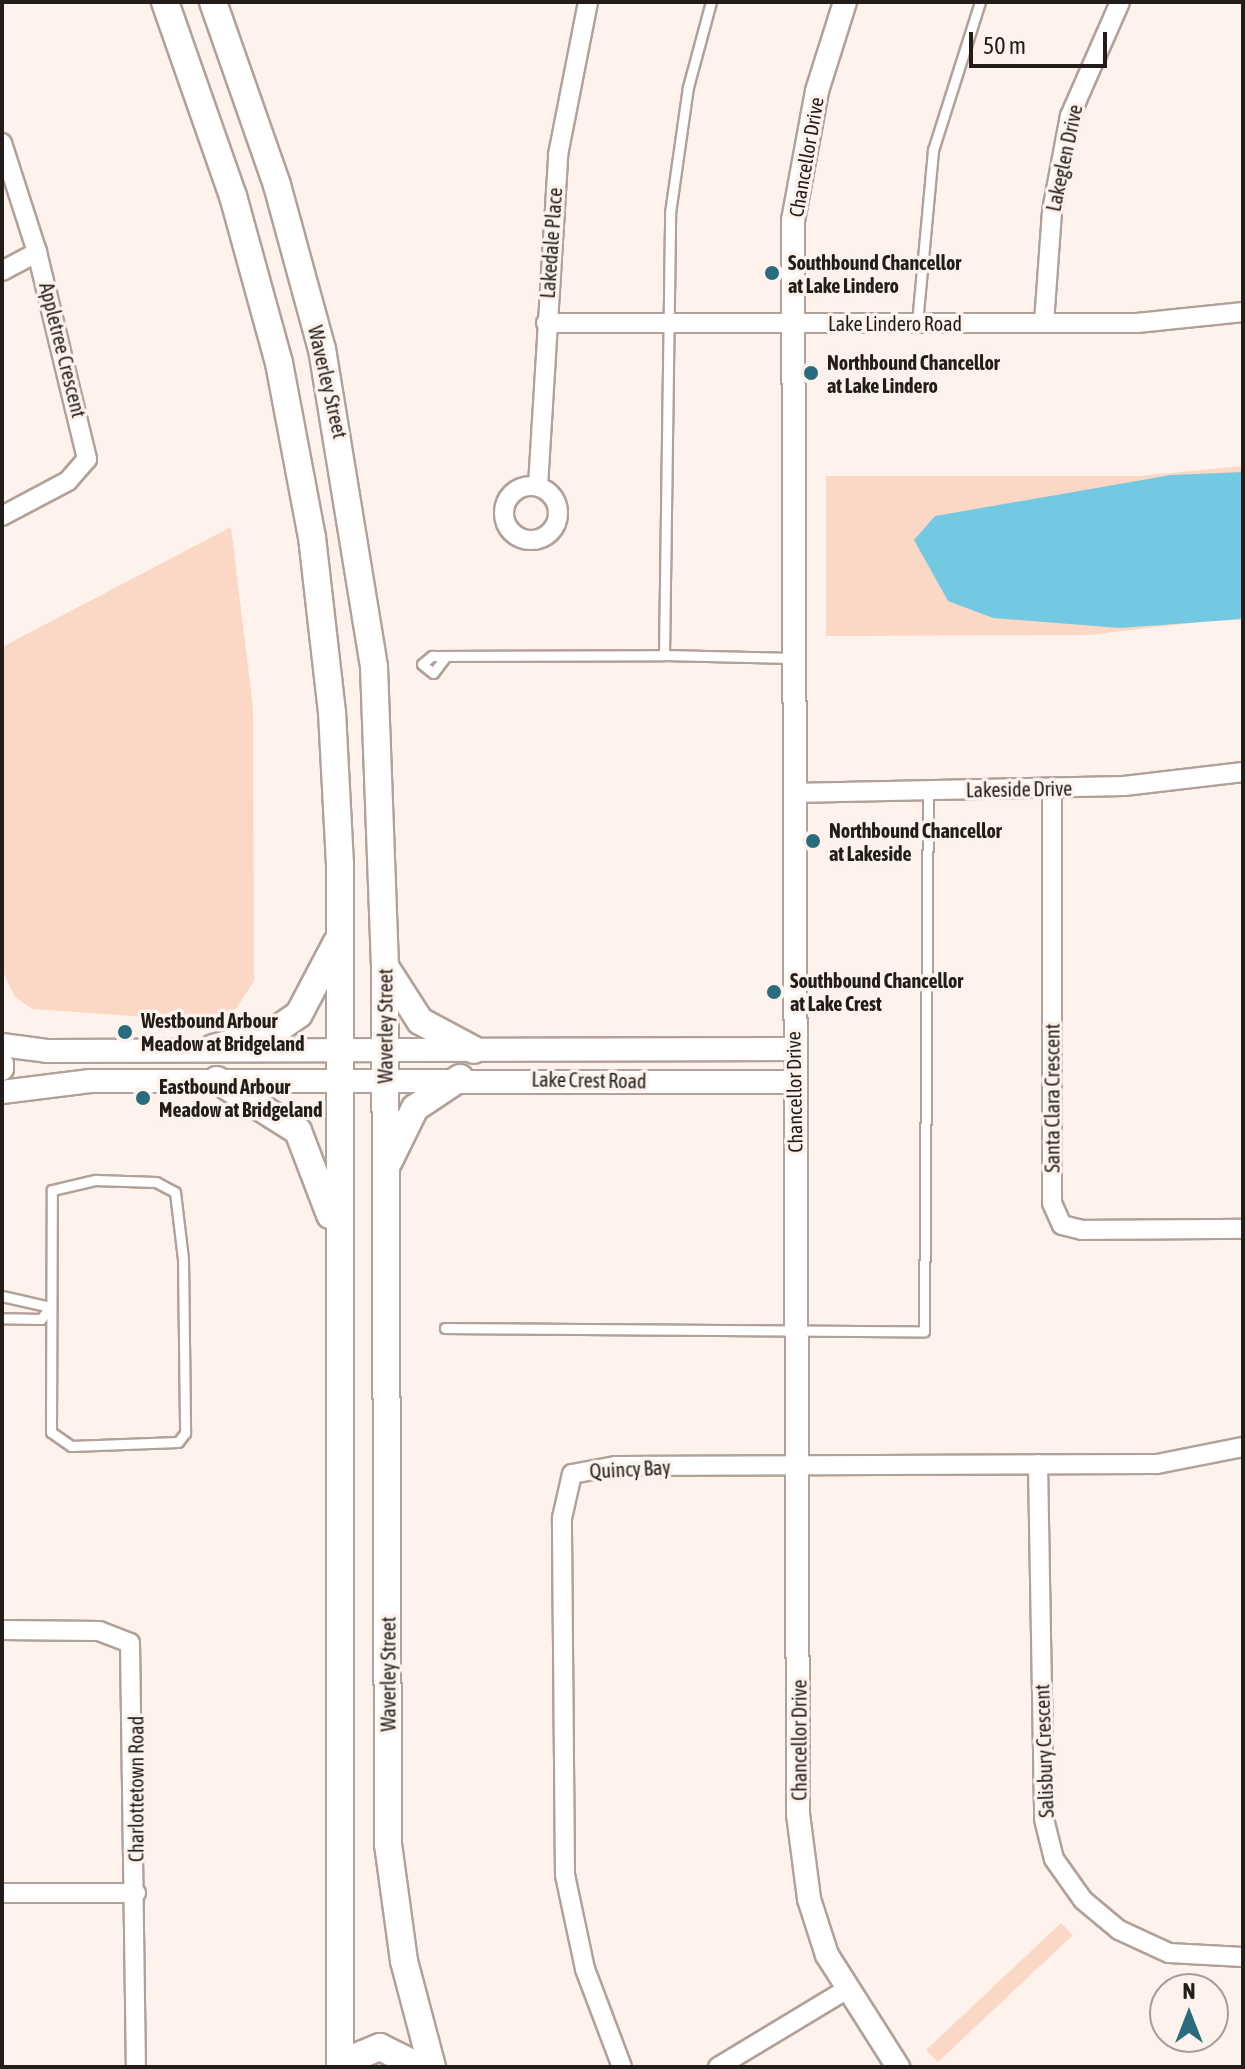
<!DOCTYPE html>
<html>
<head>
<meta charset="utf-8">
<style>
	body { margin:0 }
	#map { position:relative; width:1245px; height:2069px; overflow:hidden; background:#fdf2ec; font-family:"Asap Condensed",sans-serif }
	div>[style] { position:absolute }
	[style*='--x'] { left:calc(var(--x)*1px); top:calc(var(--y)*1px); width:calc(var(--w)*1px); rotate:calc(var(--a)*1deg) }
	.green>* { inset:0; background:#fbd8c6 }
	.water>* { inset:0; background:#74c9e2 }
	.roads { filter:drop-shadow(2px 0 #b2a198) drop-shadow(-2px 0 #b2a198) drop-shadow(0 2px #b2a198) drop-shadow(0 -2px #b2a198) }
	.service>* { height:9px; margin:-4.5px; padding:0 4.5px; transform-origin:4.5px; border-radius:4.5px; background:#fff }
	.minor>* { height:18px; margin:-9px; padding:0 9px; transform-origin:9px; border-radius:9px; background:#fff }
	.minor>.ring { margin:-9px; padding:0; box-sizing:content-box; background:none; border:18px solid #fff; border-radius:50% }
	.tertiary>* { height:22px; margin:-11px; padding:0 11px; transform-origin:11px; border-radius:11px; background:#fff }
	.secondary>* { height:26px; margin:-13px; padding:0 13px; transform-origin:13px; border-radius:13px; background:#fff }
	.dots>* { width:22px; height:22px; translate:-50% -50%; box-sizing:border-box; border:4px solid #fdf2ec; border-radius:50% }
	span { translate:-50% -50%; white-space:nowrap; text-align:center; line-height:1.15; -webkit-text-stroke:7px #fdf2ec; paint-order:stroke }
	.street-label { font-size:20px; color:#231c19 }
	.poi-label { font-size:20px; color:#231c19; font-weight:700 }
	.left { translate:0 -50%; text-align:left }
	.frame { position:absolute; inset:0; border:4px solid #231c19; pointer-events:none }
	.north { position:absolute; left:1149px; top:1973px; width:80px; height:80px; box-sizing:border-box; background:#fdf2ec; border:2px solid #a69c98; border-radius:50%; rotate:0deg; font-size:22px; font-weight:700; line-height:32px; text-align:center; color:#231c19 }
	.north::after { content:''; display:block; margin:auto; width:28px; height:36px; background:#296c7e; clip-path:polygon(50% 0,100% 100%,50% 72%,0 100%) }
	.scale { position:absolute; left:969px; top:32px; width:138px; height:36px; box-sizing:border-box; border:4px solid #231c19; border-top:0; padding-left:10px; font-size:24px; line-height:28px; white-space:nowrap; color:#231c19; -webkit-text-stroke:6px #fdf2ec; paint-order:stroke }
</style>
</head>
<body>
<div id="map">
	<div class="green">
		<div style="clip-path:polygon(1243px 466px,1243px 617px,1089px 635px,826px 636px,826px 476px,1139px 476px)"></div>
		<div style="clip-path:polygon(231px 527px,253px 708px,254px 981px,236px 1009px,203px 1021px,32px 1009px,15px 997px,2px 970px,2px 647px)"></div>
		<div style="clip-path:polygon(1061px 1923px,1073px 1935px,938px 2062px,926px 2050px)"></div>
	</div>
	<div class="water">
		<div style="clip-path:polygon(1243px 472px,1243px 619px,1120px 628px,993px 618px,948px 601px,914px 540px,935px 516px,1171px 475px)"></div>
	</div>
	<div class="roads">
		<div class="service">
			<div style="--x:917;--y:323;--w:174;--a:-84.7"></div>
			<div style="--x:933;--y:150;--w:155;--a:-72.4"></div>
			<div style="--x:664;--y:655;--w:442;--a:-89.2"></div>
			<div style="--x:670;--y:213;--w:127;--a:-81.9"></div>
			<div style="--x:688;--y:87;--w:88;--a:-74.9"></div>
			<div style="--x:446;--y:656;--w:21;--a:127"></div>
			<div style="--x:433;--y:673;--w:14;--a:-141"></div>
			<div style="--x:422;--y:664;--w:13;--a:-39"></div>
			<div style="--x:432;--y:656;--w:232;--a:-0.2"></div>
			<div style="--x:664;--y:655;--w:128;--a:1.3"></div>
			<div style="--x:95;--y:1180;--w:61;--a:1.9"></div>
			<div style="--x:156;--y:1182;--w:21;--a:28"></div>
			<div style="--x:175;--y:1192;--w:67;--a:83.2"></div>
			<div style="--x:183;--y:1259;--w:174;--a:89.3"></div>
			<div style="--x:185;--y:1433;--w:11;--a:128"></div>
			<div style="--x:178;--y:1442;--w:107;--a:177.9"></div>
			<div style="--x:71;--y:1446;--w:24;--a:-145"></div>
			<div style="--x:51;--y:1432;--w:242;--a:-89.8"></div>
			<div style="--x:52;--y:1190;--w:44;--a:-13.1"></div>
			<div style="--x:2;--y:1296;--w:49;--a:12.9"></div>
			<div style="--x:50;--y:1307;--w:15;--a:127"></div>
			<div style="--x:41;--y:1319;--w:39;--a:-179"></div>
			<div style="--x:445;--y:1328;--w:479;--a:0.4"></div>
			<div style="--x:924;--y:1331;--w:540;--a:-89.58"></div>
		</div>
		<div class="minor">
			<div style="--x:2;--y:143;--w:114;--a:72.2"></div>
			<div style="--x:37;--y:252;--w:213;--a:76.4"></div>
			<div style="--x:87;--y:459;--w:29;--a:131"></div>
			<div style="--x:68;--y:481;--w:75;--a:152.1"></div>
			<div style="--x:2;--y:271;--w:40;--a:-28"></div>
			<div style="--x:546;--y:323;--w:591;--a:0"></div>
			<div style="--x:1137;--y:323;--w:107;--a:-5.9"></div>
			<div style="--x:1044;--y:323;--w:112;--a:-85.9"></div>
			<div style="--x:1052;--y:211;--w:97;--a:-79.3"></div>
			<div style="--x:1070;--y:116;--w:124;--a:-66.3"></div>
			<div class="ring" style="left:504px;top:486px;width:36px;height:36px"></div>
			<div style="--x:538;--y:486;--w:332;--a:-86.5"></div>
			<div style="--x:558;--y:155;--w:156;--a:-78.9"></div>
			<div style="--x:1052;--y:788;--w:415;--a:90"></div>
			<div style="--x:1052;--y:1203;--w:24;--a:66"></div>
			<div style="--x:1062;--y:1225;--w:21;--a:14"></div>
			<div style="--x:1082;--y:1230;--w:161;--a:-0.4"></div>
			<div style="--x:793;--y:793;--w:331;--a:-1.2"></div>
			<div style="--x:1124;--y:786;--w:120;--a:-6.7"></div>
			<div style="--x:1038;--y:1464;--w:355;--a:89"></div>
			<div style="--x:1044;--y:1819;--w:41;--a:76"></div>
			<div style="--x:1054;--y:1859;--w:50;--a:54.7"></div>
			<div style="--x:1083;--y:1900;--w:47;--a:39.8"></div>
			<div style="--x:1119;--y:1930;--w:55;--a:24.7"></div>
			<div style="--x:1169;--y:1953;--w:74;--a:3.1"></div>
			<div style="--x:2;--y:1630;--w:97;--a:0.6"></div>
			<div style="--x:99;--y:1631;--w:33;--a:21"></div>
			<div style="--x:130;--y:1643;--w:424;--a:89.2"></div>
			<div style="--x:2;--y:1893;--w:134;--a:0"></div>
			<div style="--x:622;--y:2067;--w:105;--a:-110.7"></div>
			<div style="--x:585;--y:1969;--w:96;--a:-102"></div>
			<div style="--x:565;--y:1875;--w:357;--a:-90.5"></div>
			<div style="--x:562;--y:1518;--w:45;--a:-77.2"></div>
			<div style="--x:572;--y:1474;--w:44;--a:-10.5"></div>
			<div style="--x:615;--y:1466;--w:542;--a:-0.21"></div>
			<div style="--x:1157;--y:1464;--w:88;--a:-11.2"></div>
			<div style="--x:718;--y:2067;--w:147;--a:-31.1"></div>
		</div>
		<div class="tertiary">
			<div style="--x:845;--y:2;--w:93;--a:107.5"></div>
			<div style="--x:817;--y:91;--w:131;--a:100.5"></div>
			<div style="--x:793;--y:220;--w:1594;--a:89.82"></div>
			<div style="--x:798;--y:1814;--w:86;--a:82.6"></div>
			<div style="--x:809;--y:1899;--w:59;--a:72.2"></div>
			<div style="--x:827;--y:1955;--w:133;--a:57.6"></div>
			<div style="--x:2;--y:1045;--w:45;--a:7.6"></div>
			<div style="--x:47;--y:1051;--w:747;--a:-0.15"></div>
			<div style="--x:2;--y:1064;--w:5;--a:90"></div>
			<div style="--x:2;--y:1092;--w:89;--a:-7.1"></div>
			<div style="--x:90;--y:1081;--w:704;--a:0.08"></div>
		</div>
		<div class="secondary">
			<div style="--x:165;--y:2;--w:206;--a:70.7"></div>
			<div style="--x:233;--y:196;--w:173;--a:74.6"></div>
			<div style="--x:279;--y:363;--w:177;--a:79.3"></div>
			<div style="--x:312;--y:537;--w:176;--a:83.5"></div>
			<div style="--x:332;--y:712;--w:151;--a:87"></div>
			<div style="--x:340;--y:863;--w:1204;--a:90"></div>
			<div style="--x:213;--y:2;--w:194;--a:70.7"></div>
			<div style="--x:277;--y:185;--w:170;--a:74.7"></div>
			<div style="--x:322;--y:349;--w:322;--a:80.7"></div>
			<div style="--x:374;--y:667;--w:299;--a:87.9"></div>
			<div style="--x:385;--y:966;--w:878;--a:89.8"></div>
			<div style="--x:388;--y:1844;--w:118;--a:82.2"></div>
			<div style="--x:404;--y:1961;--w:110;--a:75.2"></div>
			<div style="--x:386;--y:968;--w:63;--a:57.3"></div>
			<div style="--x:420;--y:1021;--w:61;--a:28.2"></div>
			<div style="--x:213;--y:1048;--w:64;--a:-15.3"></div>
			<div style="--x:275;--y:1031;--w:29;--a:-35"></div>
			<div style="--x:299;--y:1014;--w:81;--a:-62.2"></div>
			<div style="--x:217;--y:1080;--w:96;--a:32.2"></div>
			<div style="--x:298;--y:1131;--w:90;--a:69.1"></div>
			<div style="--x:389;--y:1161;--w:59;--a:-63.9"></div>
			<div style="--x:415;--y:1108;--w:54;--a:-33.7"></div>
			<div style="--x:341;--y:2063;--w:42;--a:-22.3"></div>
			<div style="--x:380;--y:2047;--w:45;--a:26.6"></div>
		</div>
	</div>
	<div class="dots">
		<div style="left:772px;top:273px;background:#296c7e"></div>
		<div style="left:811px;top:373px;background:#296c7e"></div>
		<div style="left:813px;top:841px;background:#296c7e"></div>
		<div style="left:774px;top:992px;background:#296c7e"></div>
		<div style="left:125px;top:1032px;background:#296c7e"></div>
		<div style="left:143px;top:1098px;background:#296c7e"></div>
	</div>
	<div class="street-label">
		<span style="left:806px;top:157px;rotate:-80deg">Chancellor Drive</span>
		<span style="left:1064px;top:158px;rotate:-78deg">Lakeglen Drive</span>
		<span style="left:551px;top:243px;rotate:-86deg">Lakedale Place</span>
		<span style="left:895px;top:323px">Lake Lindero Road</span>
		<span style="left:63px;top:350px;rotate:76deg">Appletree Crescent</span>
		<span style="left:328px;top:382px;rotate:77deg">Waverley Street</span>
		<span style="left:1019px;top:789px;rotate:-1deg">Lakeside Drive</span>
		<span style="left:385px;top:1026px;rotate:-90deg">Waverley Street</span>
		<span style="left:589px;top:1080px;rotate:1deg">Lake Crest Road</span>
		<span style="left:794px;top:1092px;rotate:-91deg">Chancellor Drive</span>
		<span style="left:1052px;top:1098px;rotate:-90deg">Santa Clara Crescent</span>
		<span style="left:630px;top:1469px;rotate:-3deg">Quincy Bay</span>
		<span style="left:388px;top:1674px;rotate:-90deg">Waverley Street</span>
		<span style="left:799px;top:1740px;rotate:-90deg">Chancellor Drive</span>
		<span style="left:1044px;top:1751px;rotate:-92deg">Salisbury Crescent</span>
		<span style="left:136px;top:1789px;rotate:-90deg">Charlottetown Road</span>
	</div>
	<div class="poi-label">
		<span class="left" style="left:788px;top:274px">Southbound Chancellor<br>at Lake Lindero</span>
		<span class="left" style="left:827px;top:374px">Northbound Chancellor<br>at Lake Lindero</span>
		<span class="left" style="left:829px;top:842px">Northbound Chancellor<br>at Lakeside</span>
		<span class="left" style="left:790px;top:992px">Southbound Chancellor<br>at Lake Crest</span>
		<span class="left" style="left:141px;top:1032px">Westbound Arbour<br>Meadow at Bridgeland</span>
		<span class="left" style="left:159px;top:1098px">Eastbound Arbour<br>Meadow at Bridgeland</span>
	</div>
	<div class="frame"></div>
	<div class="north">N</div>
	<div class="scale">50 m</div>
</div>
</body>
</html>
